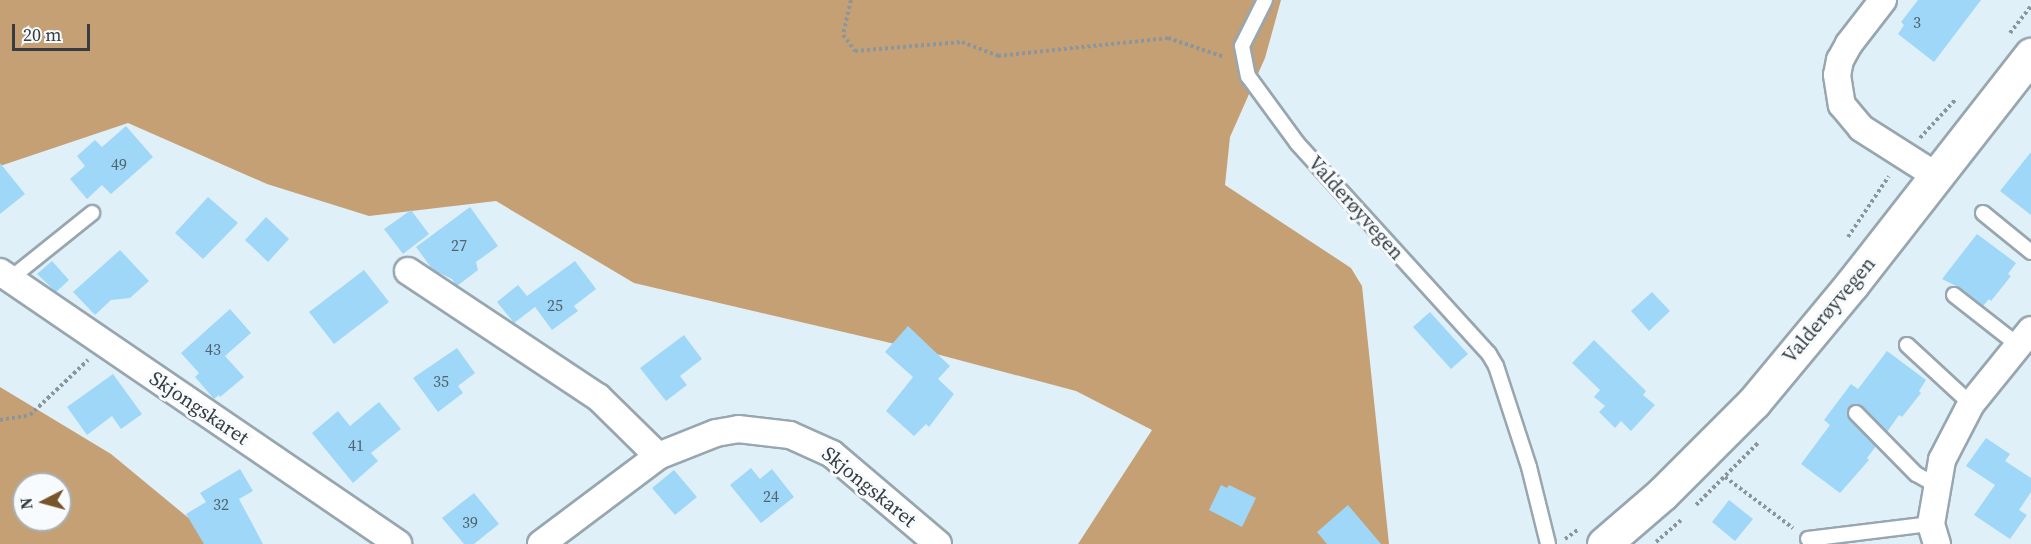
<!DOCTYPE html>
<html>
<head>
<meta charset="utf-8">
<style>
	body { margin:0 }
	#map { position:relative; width:2031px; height:544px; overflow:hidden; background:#e0f0f9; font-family:"Source Serif 4",serif }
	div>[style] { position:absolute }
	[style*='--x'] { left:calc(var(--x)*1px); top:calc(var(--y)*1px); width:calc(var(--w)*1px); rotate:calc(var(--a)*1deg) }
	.forest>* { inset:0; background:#c5a074 }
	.building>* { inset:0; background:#9fd7f8 }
	.path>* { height:4px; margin-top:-2px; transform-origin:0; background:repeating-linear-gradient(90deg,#8b969c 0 3px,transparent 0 6px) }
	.roads { filter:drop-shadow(2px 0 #97a6af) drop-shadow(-2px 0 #97a6af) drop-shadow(0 2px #97a6af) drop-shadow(0 -2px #97a6af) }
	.service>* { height:14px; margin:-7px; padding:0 7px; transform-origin:7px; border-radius:7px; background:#fff }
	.minor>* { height:26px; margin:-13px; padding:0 13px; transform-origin:13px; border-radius:13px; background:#fff }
	.secondary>* { height:33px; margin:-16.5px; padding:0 16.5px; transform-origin:16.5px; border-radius:16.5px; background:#fff }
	span { translate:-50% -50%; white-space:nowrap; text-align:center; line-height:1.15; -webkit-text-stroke:6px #f7fbfd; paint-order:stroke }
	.number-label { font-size:16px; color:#50636e }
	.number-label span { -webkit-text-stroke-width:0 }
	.street-label { font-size:20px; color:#363c40 }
	.north { position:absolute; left:12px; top:472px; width:60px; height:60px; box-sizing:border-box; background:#f7fbfd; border:2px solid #aaafb1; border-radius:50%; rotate:264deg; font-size:16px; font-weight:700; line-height:24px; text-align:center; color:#363c40 }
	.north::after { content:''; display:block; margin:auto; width:21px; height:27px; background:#76552b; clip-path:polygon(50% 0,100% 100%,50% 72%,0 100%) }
	.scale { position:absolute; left:12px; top:24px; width:78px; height:27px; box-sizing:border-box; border:3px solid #363c40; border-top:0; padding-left:8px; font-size:18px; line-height:21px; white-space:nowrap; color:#363c40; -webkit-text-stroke:4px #f7fbfd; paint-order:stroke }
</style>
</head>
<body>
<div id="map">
	<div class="forest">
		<div style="clip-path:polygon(0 0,1281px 0,1265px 58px,1230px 137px,1225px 185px,1351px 268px,1362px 286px,1389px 544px,1078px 544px,1152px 430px,1076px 391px,925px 351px,634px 283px,496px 201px,369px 216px,267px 184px,128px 123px,0 166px)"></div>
		<div style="clip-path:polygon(evenodd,0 387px,111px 454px,220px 544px,0 544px,0 387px,24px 484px,60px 484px,60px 520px,24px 520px,24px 484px)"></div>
	</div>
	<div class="building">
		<div style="clip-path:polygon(1918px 0,1981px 0,1934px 62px,1898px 34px,1904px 25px,1901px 22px)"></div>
		<div style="clip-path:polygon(126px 126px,153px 157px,111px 194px,102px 185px,87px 199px,70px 179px,85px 166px,77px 156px,95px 140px,102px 147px)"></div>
		<div style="clip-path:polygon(2031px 152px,2031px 215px,2000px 191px)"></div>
		<div style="clip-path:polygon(0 163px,25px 194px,0 214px)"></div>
		<div style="clip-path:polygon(208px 197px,238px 223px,203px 259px,175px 233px)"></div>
		<div style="clip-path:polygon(470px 207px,498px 246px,476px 262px,478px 270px,457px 286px,452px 279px,433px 270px,416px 247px)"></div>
		<div style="clip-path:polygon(411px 210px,429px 234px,403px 254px,384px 229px)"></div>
		<div style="clip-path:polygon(266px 217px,289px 239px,268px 262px,245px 240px)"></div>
		<div style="clip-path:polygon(1977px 234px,2016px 263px,2008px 274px,2011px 276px,1991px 301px,1989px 299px,1983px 306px,1960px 288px,1942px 279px)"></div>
		<div style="clip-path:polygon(120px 250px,149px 281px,130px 298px,111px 300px,95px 315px,73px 292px)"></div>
		<div style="clip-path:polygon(52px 261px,69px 280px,56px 292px,37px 274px)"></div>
		<div style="clip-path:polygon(575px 261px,596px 289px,574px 306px,578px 311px,552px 330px,535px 307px,514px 323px,497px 302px,518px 285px,527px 296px)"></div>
		<div style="clip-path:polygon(364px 270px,389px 302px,334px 344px,309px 312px)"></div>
		<div style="clip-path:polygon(1652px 292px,1670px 311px,1649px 331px,1631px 311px)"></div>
		<div style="clip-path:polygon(230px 309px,251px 333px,225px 356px,244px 377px,220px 397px,219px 395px,214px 399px,195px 377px,199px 373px,181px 353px)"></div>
		<div style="clip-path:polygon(1430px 312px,1468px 354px,1451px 369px,1413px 327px)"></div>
		<div style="clip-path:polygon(908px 326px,950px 366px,938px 379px,954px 394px,929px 427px,926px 424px,914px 436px,886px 411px,913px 377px,885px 352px)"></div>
		<div style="clip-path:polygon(684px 335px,702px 359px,680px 376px,687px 385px,666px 401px,640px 368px)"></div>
		<div style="clip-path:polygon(1594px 340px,1646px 391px,1643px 395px,1655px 405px,1631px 431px,1621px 421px,1615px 428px,1599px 412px,1605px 406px,1594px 397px,1600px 390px,1572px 363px)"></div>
		<div style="clip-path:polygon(457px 348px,475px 373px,458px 386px,463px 393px,438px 412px,413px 378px)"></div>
		<div style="clip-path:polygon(1887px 351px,1926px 380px,1919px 391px,1921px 393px,1902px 417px,1899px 415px,1887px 432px,1862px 406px,1854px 404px,1849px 407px,1849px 419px,1876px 446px,1867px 458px,1869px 460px,1840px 493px,1801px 464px,1830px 425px,1824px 420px,1851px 384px,1858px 389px)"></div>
		<div style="clip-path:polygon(113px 374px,142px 414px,121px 429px,112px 416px,87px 435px,67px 407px)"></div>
		<div style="clip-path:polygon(379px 402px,401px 429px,371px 453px,378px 461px,353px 483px,312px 433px,338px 411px,350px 426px)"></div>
		<div style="clip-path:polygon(1986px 438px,2010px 454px,2005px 461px,2031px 478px,2031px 492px,2019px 510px,2027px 515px,2010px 539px,1974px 515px,1995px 485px,1966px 466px)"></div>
		<div style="clip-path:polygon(751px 468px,760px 479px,772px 469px,794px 497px,761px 523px,730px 485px)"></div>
		<div style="clip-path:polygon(240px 469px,253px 491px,239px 499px,263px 544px,204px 544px,186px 514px,206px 502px,200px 493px)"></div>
		<div style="clip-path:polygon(674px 470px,697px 497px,675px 515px,652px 488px)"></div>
		<div style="clip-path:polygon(1221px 485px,1227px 488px,1229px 485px,1256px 498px,1242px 527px,1209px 510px)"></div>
		<div style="clip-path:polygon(474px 493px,499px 524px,474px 544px,464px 544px,442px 518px)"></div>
		<div style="clip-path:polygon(1729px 500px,1753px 519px,1735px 541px,1712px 522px)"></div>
		<div style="clip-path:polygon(1348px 505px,1381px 544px,1327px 544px,1317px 532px)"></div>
	</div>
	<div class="path">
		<div style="--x:851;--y:0;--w:36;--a:103"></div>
		<div style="--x:843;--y:35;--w:20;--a:53"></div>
		<div style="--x:855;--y:51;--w:107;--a:-4.8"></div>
		<div style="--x:962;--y:42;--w:39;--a:21"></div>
		<div style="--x:998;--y:56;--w:171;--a:-6"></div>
		<div style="--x:1168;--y:38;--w:59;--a:18.7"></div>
		<div style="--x:2010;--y:33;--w:34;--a:-52"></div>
		<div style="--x:1920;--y:138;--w:53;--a:-47.3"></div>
		<div style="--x:1848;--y:237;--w:73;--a:-56.1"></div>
		<div style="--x:0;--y:420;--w:30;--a:-9"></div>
		<div style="--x:30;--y:415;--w:80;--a:-43.5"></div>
		<div style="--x:1725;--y:477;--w:85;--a:36.9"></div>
		<div style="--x:1696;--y:505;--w:88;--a:-45"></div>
		<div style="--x:1565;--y:539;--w:17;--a:-36"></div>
		<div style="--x:1656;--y:542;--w:35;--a:-41"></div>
	</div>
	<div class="roads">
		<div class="service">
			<div style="--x:1265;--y:0;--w:51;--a:116.6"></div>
			<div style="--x:1242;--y:46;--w:31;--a:79"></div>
			<div style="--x:1248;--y:76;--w:83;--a:53.8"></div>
			<div style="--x:1297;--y:143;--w:285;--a:47.7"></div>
			<div style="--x:1489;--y:354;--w:14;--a:60"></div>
			<div style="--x:1496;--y:366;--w:106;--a:71.9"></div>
			<div style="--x:1529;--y:467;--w:79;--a:76.1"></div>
			<div style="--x:1983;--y:213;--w:62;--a:39.1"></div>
			<div style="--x:11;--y:278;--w:104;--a:-38.7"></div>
			<div style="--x:1954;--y:295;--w:81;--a:38"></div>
			<div style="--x:1907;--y:345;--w:87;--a:42.7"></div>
			<div style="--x:1856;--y:413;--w:86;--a:45.5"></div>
			<div style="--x:1916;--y:474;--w:23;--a:29"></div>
			<div style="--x:1808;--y:539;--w:124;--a:-7"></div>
		</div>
		<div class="minor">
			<div style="--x:1883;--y:0;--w:56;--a:127.7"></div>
			<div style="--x:1849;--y:44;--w:18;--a:119"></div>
			<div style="--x:1840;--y:60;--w:15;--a:101"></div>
			<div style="--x:1837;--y:75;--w:30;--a:81"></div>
			<div style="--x:1842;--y:105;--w:30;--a:50"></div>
			<div style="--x:1861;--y:128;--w:88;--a:32.4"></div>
			<div style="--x:408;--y:271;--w:228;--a:33.6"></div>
			<div style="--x:598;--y:397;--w:84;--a:44.5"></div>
			<div style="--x:0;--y:272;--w:482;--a:34.3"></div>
			<div style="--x:541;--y:544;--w:146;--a:-36.9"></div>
			<div style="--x:658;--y:456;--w:62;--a:-21.6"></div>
			<div style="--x:716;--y:433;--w:22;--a:-10"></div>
			<div style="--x:738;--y:429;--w:52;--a:6.6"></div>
			<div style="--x:790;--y:435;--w:46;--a:24.3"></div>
			<div style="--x:832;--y:454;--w:139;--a:40.3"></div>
			<div style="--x:1937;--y:544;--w:21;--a:-107"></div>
			<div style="--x:1931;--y:524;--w:65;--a:-80.2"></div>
			<div style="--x:1942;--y:460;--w:63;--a:-62.6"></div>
			<div style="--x:1971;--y:404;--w:95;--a:-51"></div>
		</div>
		<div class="secondary">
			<div style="--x:1604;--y:544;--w:77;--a:-40.8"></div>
			<div style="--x:1662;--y:494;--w:130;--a:-45"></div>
			<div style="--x:1754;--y:402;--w:153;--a:-50.3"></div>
			<div style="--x:1852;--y:284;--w:291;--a:-52"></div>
		</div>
	</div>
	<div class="number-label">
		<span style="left:1917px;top:22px">3</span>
		<span style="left:119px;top:164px">49</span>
		<span style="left:459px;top:245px">27</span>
		<span style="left:555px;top:305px">25</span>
		<span style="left:213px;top:349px">43</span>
		<span style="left:441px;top:381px">35</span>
		<span style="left:356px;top:445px">41</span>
		<span style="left:771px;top:496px">24</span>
		<span style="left:221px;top:504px">32</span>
		<span style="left:470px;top:522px">39</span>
	</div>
	<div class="street-label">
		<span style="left:1356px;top:208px;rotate:48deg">Valderøyvegen</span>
		<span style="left:1829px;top:310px;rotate:-50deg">Valderøyvegen</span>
		<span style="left:199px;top:408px;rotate:34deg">Skjongskaret</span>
		<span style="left:869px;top:487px;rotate:39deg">Skjongskaret</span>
	</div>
	<div class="north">N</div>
	<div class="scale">20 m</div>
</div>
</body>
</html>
